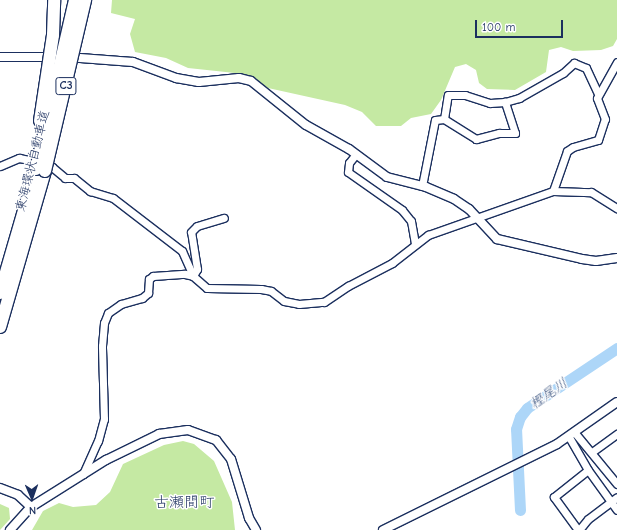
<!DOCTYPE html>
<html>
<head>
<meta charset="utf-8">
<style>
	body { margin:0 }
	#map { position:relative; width:617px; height:530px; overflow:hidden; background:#fff; font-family:"Comic Neue","Klee One",sans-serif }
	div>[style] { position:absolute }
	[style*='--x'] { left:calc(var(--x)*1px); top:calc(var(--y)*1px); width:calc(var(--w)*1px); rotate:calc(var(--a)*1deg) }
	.green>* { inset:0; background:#c5e9a3 }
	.river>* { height:11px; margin:-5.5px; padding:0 5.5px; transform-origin:5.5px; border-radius:5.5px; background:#add6f8 }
	.roads { filter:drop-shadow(1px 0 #1b2f5e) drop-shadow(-1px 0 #1b2f5e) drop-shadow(0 1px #1b2f5e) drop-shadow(0 -1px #1b2f5e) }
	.minor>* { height:7px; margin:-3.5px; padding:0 3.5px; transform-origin:3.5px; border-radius:3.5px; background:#fff }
	.tertiary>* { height:8px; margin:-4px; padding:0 4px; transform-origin:4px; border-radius:4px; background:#fff }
	.motorway>* { height:12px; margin:-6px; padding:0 6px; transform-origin:6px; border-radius:6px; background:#fff }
	.bridges { filter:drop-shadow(1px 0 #1b2f5e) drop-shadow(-1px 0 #1b2f5e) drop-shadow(0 1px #1b2f5e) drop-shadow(0 -1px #1b2f5e) }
	.motorway-bridge>* { height:12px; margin:-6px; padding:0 6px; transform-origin:6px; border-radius:6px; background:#fff }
	span { translate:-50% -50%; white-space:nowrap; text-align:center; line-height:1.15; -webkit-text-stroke:3px #fff; paint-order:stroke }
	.shield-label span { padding:1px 3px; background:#fff; border:1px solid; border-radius:3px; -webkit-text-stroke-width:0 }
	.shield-label { font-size:12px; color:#1b2f5e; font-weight:700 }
	.street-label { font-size:13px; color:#1b2f5e }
	.water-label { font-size:14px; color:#405984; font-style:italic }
	.quarter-label { font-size:15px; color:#1b2f5e }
	.north { position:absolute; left:12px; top:478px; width:40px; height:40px; -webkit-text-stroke:3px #fff; paint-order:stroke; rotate:178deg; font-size:11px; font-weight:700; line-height:16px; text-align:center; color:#1b2f5e }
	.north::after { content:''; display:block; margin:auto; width:14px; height:18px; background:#1b2f5e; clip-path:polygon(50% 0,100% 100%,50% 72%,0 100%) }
	.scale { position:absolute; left:475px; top:20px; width:88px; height:18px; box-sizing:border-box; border:2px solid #1b2f5e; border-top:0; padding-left:5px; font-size:12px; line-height:14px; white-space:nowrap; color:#1b2f5e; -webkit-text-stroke:3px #fff; paint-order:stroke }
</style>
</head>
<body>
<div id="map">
	<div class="green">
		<div style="clip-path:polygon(112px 0,617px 0,617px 39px,613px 46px,601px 50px,573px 51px,561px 47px,549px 50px,546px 72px,515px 90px,487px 89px,479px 83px,476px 70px,466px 64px,455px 67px,441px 100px,431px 114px,411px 118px,401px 126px,376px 126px,362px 112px,345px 105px,268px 88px,235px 73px,188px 68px,166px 58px,135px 52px,130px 34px,135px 19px,111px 13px)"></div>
		<div style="clip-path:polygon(183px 441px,194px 444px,214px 461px,232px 502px,235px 530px,32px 530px,43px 511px,59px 503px,73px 507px,96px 505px,110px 492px,123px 464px,164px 445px)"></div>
		<div style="clip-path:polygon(0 504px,9px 508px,10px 519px,0 530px)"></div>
	</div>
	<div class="river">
		<div style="--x:520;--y:510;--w:81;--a:-92.8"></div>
		<div style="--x:516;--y:429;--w:13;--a:-72"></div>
		<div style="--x:520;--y:417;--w:11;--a:-52"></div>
		<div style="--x:527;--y:408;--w:108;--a:-33.7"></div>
	</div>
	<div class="roads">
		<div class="minor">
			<div style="--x:444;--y:119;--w:24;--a:-81"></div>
			<div style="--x:448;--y:95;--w:17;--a:0"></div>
			<div style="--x:465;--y:95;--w:26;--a:18"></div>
			<div style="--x:490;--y:103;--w:15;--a:-4"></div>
			<div style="--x:505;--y:102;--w:15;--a:-16"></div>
			<div style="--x:519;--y:98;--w:51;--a:-29.6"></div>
			<div style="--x:563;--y:73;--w:15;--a:-42"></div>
			<div style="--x:574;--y:63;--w:13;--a:23"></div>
			<div style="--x:586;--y:68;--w:29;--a:65"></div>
			<div style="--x:356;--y:154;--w:11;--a:128"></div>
			<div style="--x:349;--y:163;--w:9;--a:96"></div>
			<div style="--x:348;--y:172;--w:66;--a:35.1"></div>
			<div style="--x:402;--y:210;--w:14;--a:51"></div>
			<div style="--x:411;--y:221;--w:23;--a:80"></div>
			<div style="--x:0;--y:166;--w:21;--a:-23"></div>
			<div style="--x:19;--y:158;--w:15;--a:11"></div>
			<div style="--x:34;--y:161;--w:19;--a:18"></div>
			<div style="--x:52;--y:167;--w:17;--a:40"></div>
			<div style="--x:65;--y:178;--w:9;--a:0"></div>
			<div style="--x:74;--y:178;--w:21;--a:39"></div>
			<div style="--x:90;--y:191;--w:24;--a:17"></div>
			<div style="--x:113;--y:198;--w:87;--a:37.5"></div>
			<div style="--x:182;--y:251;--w:27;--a:66"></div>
			<div style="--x:193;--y:276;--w:18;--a:41"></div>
			<div style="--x:207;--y:288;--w:54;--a:1.1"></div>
			<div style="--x:261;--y:289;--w:10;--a:11"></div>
			<div style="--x:271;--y:291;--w:16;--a:38"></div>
			<div style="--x:284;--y:301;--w:15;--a:11"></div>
			<div style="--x:299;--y:304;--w:25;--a:-5"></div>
			<div style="--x:324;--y:302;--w:29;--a:-34"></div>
			<div style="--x:348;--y:286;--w:50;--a:-27.6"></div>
			<div style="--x:392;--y:263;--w:46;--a:-37.9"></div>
			<div style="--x:428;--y:235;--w:133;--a:-19.4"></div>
			<div style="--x:553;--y:191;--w:38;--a:2"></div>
			<div style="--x:591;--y:192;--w:31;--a:32"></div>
			<div style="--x:422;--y:186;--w:67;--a:-78.9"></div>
			<div style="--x:435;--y:120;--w:9;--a:-6"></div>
			<div style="--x:444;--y:119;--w:38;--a:32"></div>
			<div style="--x:476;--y:139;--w:24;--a:-15"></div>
			<div style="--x:499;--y:133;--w:16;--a:0"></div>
			<div style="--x:515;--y:133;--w:33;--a:-108"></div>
			<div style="--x:553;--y:191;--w:42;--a:-70.7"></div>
			<div style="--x:567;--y:151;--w:7;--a:-34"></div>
			<div style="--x:573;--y:147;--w:26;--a:-16"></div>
			<div style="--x:598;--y:140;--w:22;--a:-72"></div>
			<div style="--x:605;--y:119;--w:22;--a:-111"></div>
			<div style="--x:597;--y:98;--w:41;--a:-60.9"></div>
			<div style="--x:193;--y:276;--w:8;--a:-60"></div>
			<div style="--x:197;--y:269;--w:37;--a:-99"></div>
			<div style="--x:191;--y:232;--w:8;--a:-45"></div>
			<div style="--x:197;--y:226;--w:28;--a:-17"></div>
			<div style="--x:575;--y:433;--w:66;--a:50.5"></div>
			<div style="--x:569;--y:437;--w:38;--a:60"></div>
			<div style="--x:588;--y:470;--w:49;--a:54.1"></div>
			<div style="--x:592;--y:452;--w:31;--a:-36"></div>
			<div style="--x:83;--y:474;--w:36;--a:-66"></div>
			<div style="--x:98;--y:441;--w:23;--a:-75"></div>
			<div style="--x:104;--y:419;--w:73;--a:-91.6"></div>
			<div style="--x:102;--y:346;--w:23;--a:-85"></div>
			<div style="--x:104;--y:323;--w:11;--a:-68"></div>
			<div style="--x:108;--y:313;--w:16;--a:-35"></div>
			<div style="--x:121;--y:304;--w:22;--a:-16"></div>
			<div style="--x:142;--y:298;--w:8;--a:-40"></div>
			<div style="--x:148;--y:293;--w:14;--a:-86"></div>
			<div style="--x:149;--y:279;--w:5;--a:-37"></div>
			<div style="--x:153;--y:276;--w:32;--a:-4"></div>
			<div style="--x:185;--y:274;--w:8;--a:14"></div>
			<div style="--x:578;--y:530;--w:41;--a:-126"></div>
			<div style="--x:554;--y:497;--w:43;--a:-38.5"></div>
			<div style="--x:579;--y:530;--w:14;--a:-51"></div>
			<div style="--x:588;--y:519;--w:36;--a:-37"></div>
		</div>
		<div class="tertiary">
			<div style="--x:0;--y:57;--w:53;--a:0"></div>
			<div style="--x:67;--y:57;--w:66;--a:4.3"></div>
			<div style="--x:133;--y:62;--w:46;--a:20.4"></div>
			<div style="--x:176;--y:78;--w:23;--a:10"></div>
			<div style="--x:199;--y:82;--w:40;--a:-5.7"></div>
			<div style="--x:239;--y:78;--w:12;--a:14"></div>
			<div style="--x:251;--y:81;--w:70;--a:38.7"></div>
			<div style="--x:306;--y:125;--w:49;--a:29.2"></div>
			<div style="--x:349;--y:149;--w:47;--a:36.4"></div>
			<div style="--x:387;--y:177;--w:40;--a:14.4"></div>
			<div style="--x:426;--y:187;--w:30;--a:23"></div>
			<div style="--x:454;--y:199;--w:18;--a:34"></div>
			<div style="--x:469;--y:209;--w:41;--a:47"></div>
			<div style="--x:497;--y:239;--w:87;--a:13.2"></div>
			<div style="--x:582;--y:259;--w:14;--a:8"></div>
			<div style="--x:596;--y:261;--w:21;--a:-8"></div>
			<div style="--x:0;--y:488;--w:19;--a:21"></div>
			<div style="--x:18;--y:495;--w:18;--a:43"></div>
			<div style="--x:10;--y:530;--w:31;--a:-48"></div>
			<div style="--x:31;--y:507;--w:89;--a:-32.1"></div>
			<div style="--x:106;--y:460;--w:59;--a:-26.1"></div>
			<div style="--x:159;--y:434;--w:29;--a:-8"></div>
			<div style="--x:188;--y:430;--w:30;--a:20"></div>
			<div style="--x:216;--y:440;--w:24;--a:52"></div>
			<div style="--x:231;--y:459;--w:62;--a:73"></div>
			<div style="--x:249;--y:518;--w:14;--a:60"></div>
			<div style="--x:383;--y:530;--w:194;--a:-26.3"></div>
			<div style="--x:557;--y:444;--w:73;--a:-35"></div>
		</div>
		<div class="motorway">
			<div style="--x:0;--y:293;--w:129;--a:-73.8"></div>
			<div style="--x:0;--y:327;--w:162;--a:-73.9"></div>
		</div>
	</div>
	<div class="bridges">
		<div class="motorway-bridge">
			<div style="--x:40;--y:121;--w:87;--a:-81.4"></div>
			<div style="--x:53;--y:35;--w:35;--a:-88"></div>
			<div style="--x:36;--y:169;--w:173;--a:-77"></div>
			<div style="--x:45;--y:171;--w:176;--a:-76.8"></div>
		</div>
	</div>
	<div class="shield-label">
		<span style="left:66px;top:86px">C3</span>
	</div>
	<div class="street-label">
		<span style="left:33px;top:161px;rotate:-76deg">東海環状自動車道</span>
	</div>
	<div class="water-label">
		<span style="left:549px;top:394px;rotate:-35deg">樫尾川</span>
	</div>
	<div class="quarter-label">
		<span style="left:184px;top:503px">古瀬間町</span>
	</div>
	<div class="north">N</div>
	<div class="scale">100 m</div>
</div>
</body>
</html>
